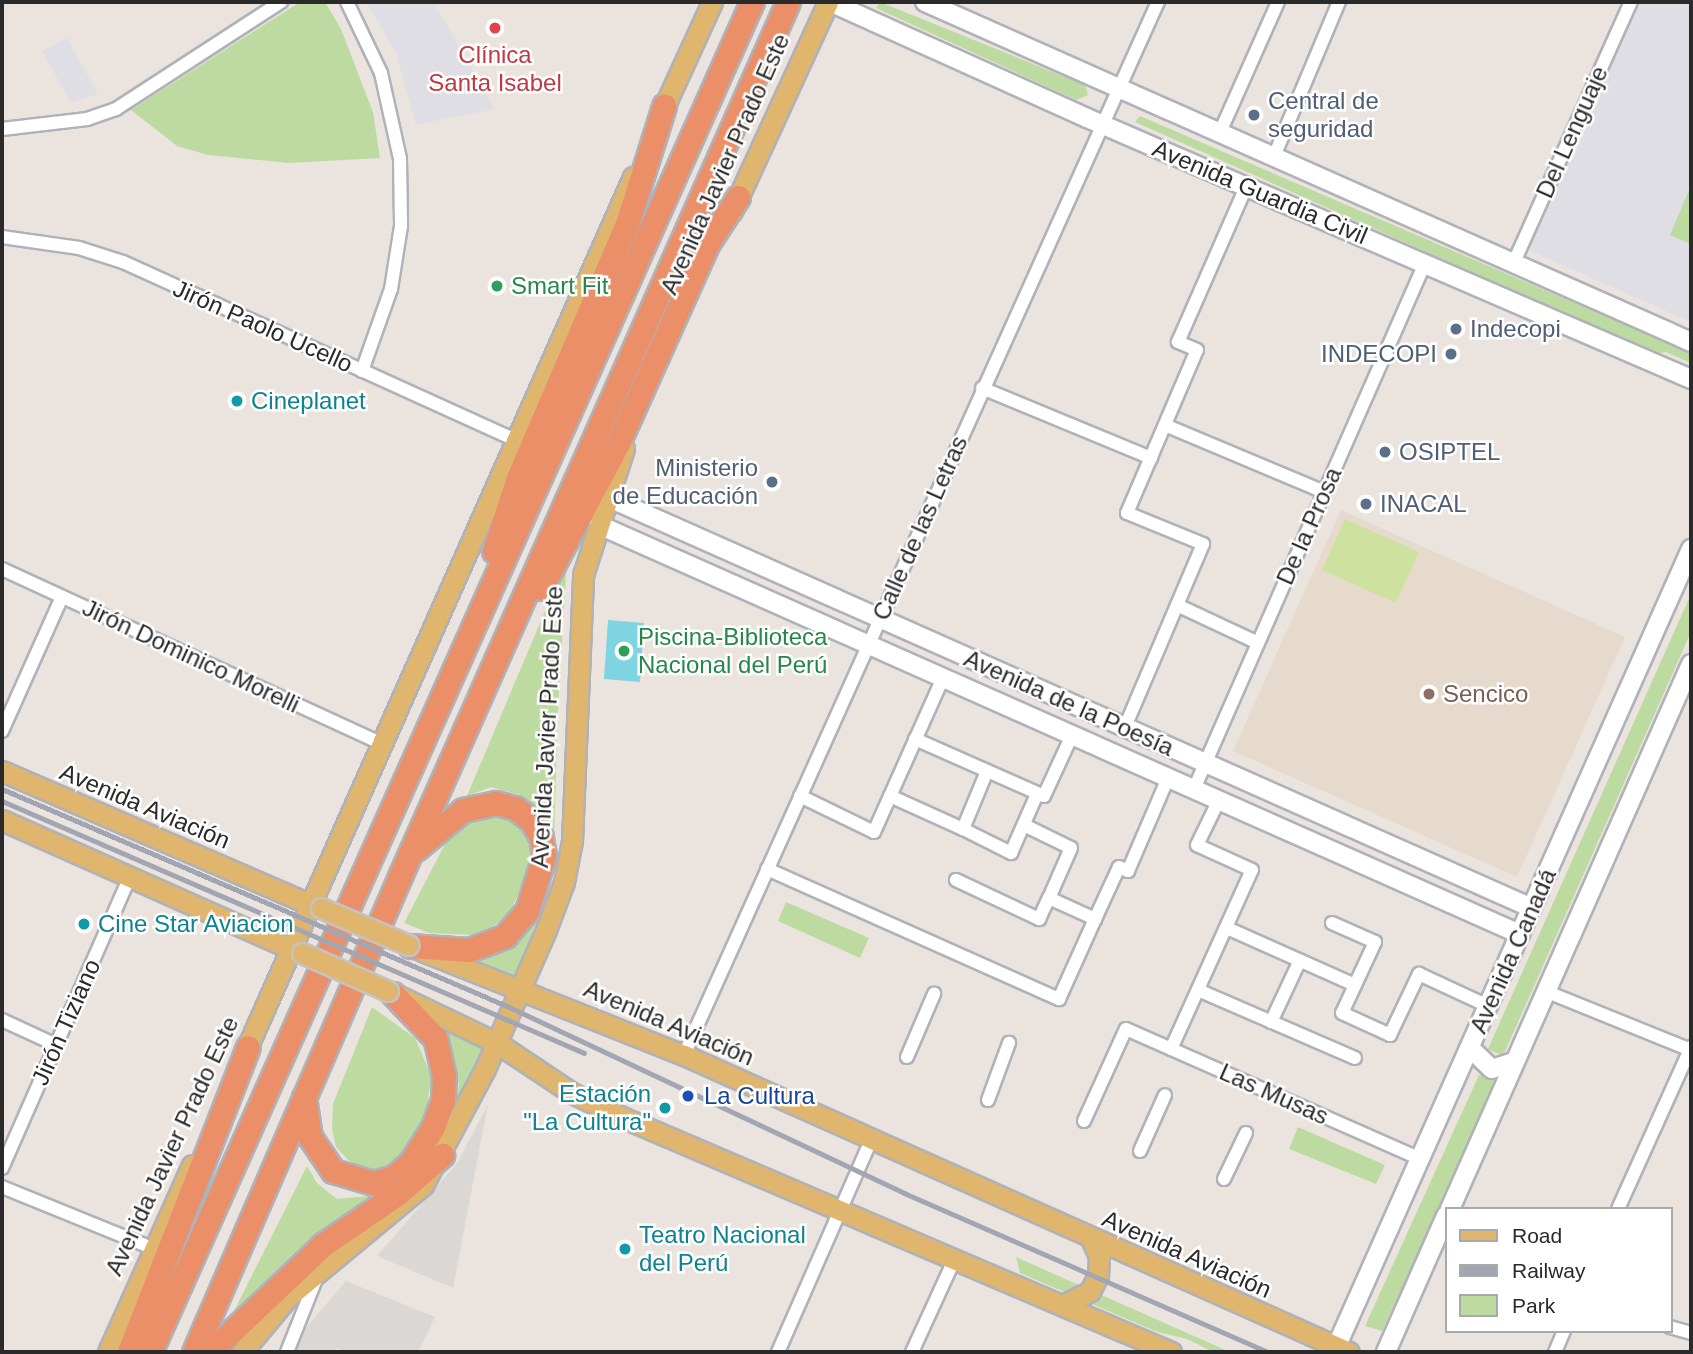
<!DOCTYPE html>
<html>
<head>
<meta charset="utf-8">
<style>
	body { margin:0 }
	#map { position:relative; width:1693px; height:1354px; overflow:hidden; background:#ebe4de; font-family:Helvetica,sans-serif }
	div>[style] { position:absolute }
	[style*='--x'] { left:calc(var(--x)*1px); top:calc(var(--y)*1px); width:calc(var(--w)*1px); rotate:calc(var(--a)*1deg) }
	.industrial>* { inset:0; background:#dfdee4 }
	.education>* { inset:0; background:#e6dacd }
	.green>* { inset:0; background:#bddba1 }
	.pitch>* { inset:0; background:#cee19e }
	.plaza>* { inset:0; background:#dbd7d4 }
	.water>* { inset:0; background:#7ed4e0 }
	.roads { filter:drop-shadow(2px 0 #afb2b9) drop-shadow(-2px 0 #afb2b9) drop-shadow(0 2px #afb2b9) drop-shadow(0 -2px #afb2b9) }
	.street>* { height:12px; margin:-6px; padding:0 6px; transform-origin:6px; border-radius:6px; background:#fff }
	.secondary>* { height:18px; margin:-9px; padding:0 9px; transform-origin:9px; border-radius:9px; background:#fff }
	.primary>* { height:19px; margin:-9.5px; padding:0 9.5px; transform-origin:9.5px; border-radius:9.5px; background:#e0b56e }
	.highway>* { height:23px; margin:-11.5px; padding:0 11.5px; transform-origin:11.5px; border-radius:11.5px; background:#eb8f69 }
	.rail>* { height:5px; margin:-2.5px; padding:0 2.5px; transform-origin:2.5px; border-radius:2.5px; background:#a2a6b2 }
	.bridges { filter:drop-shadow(2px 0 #c3c3c3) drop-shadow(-2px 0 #c3c3c3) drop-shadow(0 2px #c3c3c3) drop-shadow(0 -2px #c3c3c3) }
	.primary-bridge>* { height:19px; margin:-9.5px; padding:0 9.5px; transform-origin:9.5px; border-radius:9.5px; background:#e0b56e }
	.dots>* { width:19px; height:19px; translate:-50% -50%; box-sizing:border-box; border:4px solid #fff; border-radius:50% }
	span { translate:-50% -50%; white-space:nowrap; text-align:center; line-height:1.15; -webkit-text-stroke:5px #fff; paint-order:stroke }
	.health-label { font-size:24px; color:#be3a42 }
	.service-label { font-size:24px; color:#4e5e75 }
	.left { translate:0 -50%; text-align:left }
	.right { translate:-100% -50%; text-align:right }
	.street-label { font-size:24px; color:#2a2a2a }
	.leisure-label { font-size:24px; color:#27864d }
	.culture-label { font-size:24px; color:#0d838f }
	.education-label { font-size:24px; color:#785e54 }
	.transit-label { font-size:24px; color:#164399 }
	.frame { position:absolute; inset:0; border:4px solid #2a2a2a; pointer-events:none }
	.legend { position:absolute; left:1445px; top:1207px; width:228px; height:126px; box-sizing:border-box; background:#fff; border:2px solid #aaa; margin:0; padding:9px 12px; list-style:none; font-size:21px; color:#2a2a2a }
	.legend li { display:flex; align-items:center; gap:14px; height:35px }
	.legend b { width:35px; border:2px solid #aaa }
</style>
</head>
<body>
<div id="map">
	<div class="industrial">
		<div style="clip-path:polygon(366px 2px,434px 2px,494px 109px,416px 125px,396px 53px)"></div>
		<div style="clip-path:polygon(1638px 2px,1691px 2px,1691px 322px,1528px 250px)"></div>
		<div style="clip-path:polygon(67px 38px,98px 94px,71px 103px,42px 51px)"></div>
	</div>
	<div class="education">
		<div style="clip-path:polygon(1341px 510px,1625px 637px,1517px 877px,1233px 751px)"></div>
	</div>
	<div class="green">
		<div style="clip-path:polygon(300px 2px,325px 2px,341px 29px,373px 112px,380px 158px,289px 163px,208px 155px,177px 146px,131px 110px)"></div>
		<div style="clip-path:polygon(880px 2px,1085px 85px,1088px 95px,1076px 100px,876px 8px)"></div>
		<div style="clip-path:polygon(1140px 116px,1691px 353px,1691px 363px,1666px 352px,1655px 354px,1135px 122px)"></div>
		<div style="clip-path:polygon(1689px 190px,1691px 191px,1691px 244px,1670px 235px)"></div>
		<div style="clip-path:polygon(567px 559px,558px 707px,554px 841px,544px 815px,520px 795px,491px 787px,467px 796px)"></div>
		<div style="clip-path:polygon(1691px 594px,1691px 632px,1503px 1056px,1488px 1049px)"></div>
		<div style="clip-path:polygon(483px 812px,501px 814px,520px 823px,532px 844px,533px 858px,508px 918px,475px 935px,429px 933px,404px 923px,447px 840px,464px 822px)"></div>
		<div style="clip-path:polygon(786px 902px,869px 938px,860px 958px,778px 921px)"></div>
		<div style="clip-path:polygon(541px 909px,516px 980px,465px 961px,516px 941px)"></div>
		<div style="clip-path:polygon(372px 1007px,415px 1038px,431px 1075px,427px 1110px,410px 1144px,400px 1161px,384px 1169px,364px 1169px,349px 1161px,336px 1147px,332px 1129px,333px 1104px)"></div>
		<div style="clip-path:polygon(439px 1025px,484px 1047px,455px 1108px,459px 1084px)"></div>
		<div style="clip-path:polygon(1479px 1075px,1498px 1080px,1382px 1331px,1365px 1326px)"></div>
		<div style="clip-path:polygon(1298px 1127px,1385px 1165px,1376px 1184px,1289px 1149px)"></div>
		<div style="clip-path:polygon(307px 1166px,317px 1183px,337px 1199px,377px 1195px,308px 1240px,234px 1311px)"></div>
		<div style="clip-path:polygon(1016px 1257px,1230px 1352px,1213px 1352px,1187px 1339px,1157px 1332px,1020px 1273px)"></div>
	</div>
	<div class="pitch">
		<div style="clip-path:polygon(1345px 519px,1419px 552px,1396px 603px,1322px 570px)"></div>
	</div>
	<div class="plaza">
		<div style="clip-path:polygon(488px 1104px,453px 1288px,377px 1256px,458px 1162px)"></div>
		<div style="clip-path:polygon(346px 1281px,435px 1317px,418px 1352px,347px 1352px,337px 1348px,335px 1352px,291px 1352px,297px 1338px)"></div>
	</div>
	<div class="water">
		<div style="clip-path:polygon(608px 620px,644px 623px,640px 682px,604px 679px)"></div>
	</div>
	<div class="roads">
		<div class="street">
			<div style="--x:347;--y:2;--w:79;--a:64.4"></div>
			<div style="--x:381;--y:73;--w:88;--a:77.5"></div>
			<div style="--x:400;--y:159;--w:67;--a:89.1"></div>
			<div style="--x:401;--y:226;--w:64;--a:99"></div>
			<div style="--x:391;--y:289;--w:87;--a:109.5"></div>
			<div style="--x:2;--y:129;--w:86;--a:-6.7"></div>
			<div style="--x:87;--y:119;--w:31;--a:-19"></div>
			<div style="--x:116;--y:109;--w:197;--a:-33"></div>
			<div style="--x:1221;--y:130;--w:140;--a:-66"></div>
			<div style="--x:1275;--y:154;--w:165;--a:-67.2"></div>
			<div style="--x:2;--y:237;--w:78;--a:8.1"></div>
			<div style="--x:79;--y:248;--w:46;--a:17.7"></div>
			<div style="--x:123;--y:262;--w:431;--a:24.4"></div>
			<div style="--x:1514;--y:262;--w:285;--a:-65.8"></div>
			<div style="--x:982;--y:388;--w:183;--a:22.5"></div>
			<div style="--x:1165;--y:425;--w:173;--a:22.8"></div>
			<div style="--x:2;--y:569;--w:417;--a:24.7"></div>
			<div style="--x:1177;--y:605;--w:89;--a:25.1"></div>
			<div style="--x:1125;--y:727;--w:199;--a:-66.9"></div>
			<div style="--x:1203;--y:544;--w:82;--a:-157.8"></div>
			<div style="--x:1127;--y:513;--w:177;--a:-66.8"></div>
			<div style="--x:1197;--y:350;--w:21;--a:-157"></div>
			<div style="--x:1178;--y:342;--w:169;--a:-66.3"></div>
			<div style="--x:2;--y:731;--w:147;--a:-65.9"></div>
			<div style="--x:915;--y:739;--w:141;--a:23.8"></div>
			<div style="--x:1044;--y:796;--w:67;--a:-65.3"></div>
			<div style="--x:987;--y:771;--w:63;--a:112.5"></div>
			<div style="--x:963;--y:829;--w:54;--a:26.6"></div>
			<div style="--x:1011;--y:853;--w:64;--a:-66.2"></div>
			<div style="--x:1194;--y:789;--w:574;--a:-66.29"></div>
			<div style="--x:800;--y:796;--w:82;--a:25.9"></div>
			<div style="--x:874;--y:832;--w:169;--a:-65.9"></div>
			<div style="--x:890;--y:796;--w:80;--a:24.3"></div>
			<div style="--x:1024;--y:825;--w:52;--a:26.1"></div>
			<div style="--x:1071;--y:848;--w:55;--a:113.7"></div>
			<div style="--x:1049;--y:898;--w:51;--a:24.5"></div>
			<div style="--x:1095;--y:919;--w:57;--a:-65.2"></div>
			<div style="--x:1119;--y:867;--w:10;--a:24"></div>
			<div style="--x:1128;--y:871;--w:101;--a:-66.7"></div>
			<div style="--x:767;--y:869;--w:320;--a:24"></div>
			<div style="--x:1059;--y:999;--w:88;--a:-65.8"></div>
			<div style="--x:956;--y:880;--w:92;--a:25.2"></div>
			<div style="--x:1039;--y:919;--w:23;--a:-65"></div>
			<div style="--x:1332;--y:923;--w:47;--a:23.8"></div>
			<div style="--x:1375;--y:942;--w:78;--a:114.9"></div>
			<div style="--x:1342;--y:1013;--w:53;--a:24.6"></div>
			<div style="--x:1390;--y:1035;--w:68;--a:-64.6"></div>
			<div style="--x:1419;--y:974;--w:76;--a:24.9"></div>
			<div style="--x:1227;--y:928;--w:140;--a:24"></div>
			<div style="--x:1198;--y:990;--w:171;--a:23.4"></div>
			<div style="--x:1545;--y:991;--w:157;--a:22"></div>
			<div style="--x:2;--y:1020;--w:60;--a:24.8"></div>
			<div style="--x:1271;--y:1022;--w:68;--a:-64.9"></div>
			<div style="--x:1171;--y:1049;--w:196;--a:-65.7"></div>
			<div style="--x:1252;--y:870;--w:60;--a:-155.6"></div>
			<div style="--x:1197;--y:845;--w:50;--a:-63.9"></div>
			<div style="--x:684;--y:1055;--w:1155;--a:-65.77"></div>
			<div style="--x:907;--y:1057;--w:69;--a:-66.8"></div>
			<div style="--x:988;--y:1100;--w:61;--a:-69.8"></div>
			<div style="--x:1084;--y:1121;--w:101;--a:-65.5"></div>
			<div style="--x:1126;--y:1029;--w:322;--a:23.8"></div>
			<div style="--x:1140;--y:1151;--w:61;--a:-65.9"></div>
			<div style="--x:2;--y:1168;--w:318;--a:-66.3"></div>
			<div style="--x:1224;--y:1179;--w:51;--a:-64.4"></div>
			<div style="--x:2;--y:1187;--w:162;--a:22.1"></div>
			<div style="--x:1618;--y:1209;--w:178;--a:-65.7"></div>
			<div style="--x:1670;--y:1327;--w:22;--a:16"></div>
			<div style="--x:287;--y:1352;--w:84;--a:-68.3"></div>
			<div style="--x:778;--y:1352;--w:232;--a:-66.3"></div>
			<div style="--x:912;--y:1352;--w:103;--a:-65.4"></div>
			<div style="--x:1555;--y:1352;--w:23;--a:-67"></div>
		</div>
		<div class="secondary">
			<div style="--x:830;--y:2;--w:282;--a:24.3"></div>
			<div style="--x:1087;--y:118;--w:658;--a:23.37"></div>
			<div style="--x:925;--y:2;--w:838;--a:23.93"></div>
			<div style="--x:607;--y:497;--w:1012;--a:23.96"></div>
			<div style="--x:599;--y:525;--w:1008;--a:23.95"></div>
			<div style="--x:1470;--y:1048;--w:30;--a:44"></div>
			<div style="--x:1492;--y:1069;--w:23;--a:-18"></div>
			<div style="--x:1450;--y:1209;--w:596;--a:-66.14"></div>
			<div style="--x:1334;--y:1352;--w:879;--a:-66.03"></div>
			<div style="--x:1386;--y:1352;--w:149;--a:-66.2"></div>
		</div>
		<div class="primary">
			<div style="--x:659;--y:118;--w:128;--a:-65.4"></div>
			<div style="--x:732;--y:211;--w:230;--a:-65.3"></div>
			<div style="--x:2;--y:771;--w:345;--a:23.4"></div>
			<div style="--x:2;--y:820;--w:327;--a:24"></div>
			<div style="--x:422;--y:951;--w:282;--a:21.7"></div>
			<div style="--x:684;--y:1055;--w:728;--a:24.07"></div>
			<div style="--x:399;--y:996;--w:109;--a:25.6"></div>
			<div style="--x:497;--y:1043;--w:90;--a:33.7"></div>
			<div style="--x:572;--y:1093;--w:58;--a:25.7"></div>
			<div style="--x:624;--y:1118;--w:595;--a:23.16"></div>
			<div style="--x:242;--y:1059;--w:965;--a:-66.09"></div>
			<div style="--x:1063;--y:1305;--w:30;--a:-27"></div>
			<div style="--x:1090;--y:1291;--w:18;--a:-63"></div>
			<div style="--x:1098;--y:1275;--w:19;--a:-87"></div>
			<div style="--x:1099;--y:1256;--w:19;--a:-115"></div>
			<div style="--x:108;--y:1352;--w:205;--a:-65.8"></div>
			<div style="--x:242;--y:1352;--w:70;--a:-50.2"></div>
			<div style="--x:287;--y:1298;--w:177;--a:-39.7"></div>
			<div style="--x:423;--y:1185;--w:132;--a:-61.9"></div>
			<div style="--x:485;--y:1069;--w:152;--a:-66.3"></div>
			<div style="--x:546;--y:930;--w:51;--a:-69.4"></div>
			<div style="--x:564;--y:882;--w:42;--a:-79"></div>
			<div style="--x:572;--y:841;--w:266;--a:-87.6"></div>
			<div style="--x:583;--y:575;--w:133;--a:-72"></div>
		</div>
		<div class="highway">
			<div style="--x:494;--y:551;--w:77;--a:-71.8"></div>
			<div style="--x:518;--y:478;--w:280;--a:-66.8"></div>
			<div style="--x:628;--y:221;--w:121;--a:-72.6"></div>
			<div style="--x:541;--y:588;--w:164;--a:-62"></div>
			<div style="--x:618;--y:443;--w:219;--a:-65.8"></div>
			<div style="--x:708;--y:243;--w:55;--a:-56.9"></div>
			<div style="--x:410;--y:946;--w:59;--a:3.9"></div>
			<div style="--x:469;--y:950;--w:39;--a:-21"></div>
			<div style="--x:505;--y:936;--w:33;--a:-49"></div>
			<div style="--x:527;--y:911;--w:58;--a:-72.8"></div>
			<div style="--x:544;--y:856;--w:19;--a:-99"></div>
			<div style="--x:541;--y:837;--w:20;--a:-120"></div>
			<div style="--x:531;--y:820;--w:20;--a:-143"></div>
			<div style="--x:515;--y:808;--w:20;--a:-165"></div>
			<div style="--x:496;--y:803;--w:34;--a:168"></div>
			<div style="--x:463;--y:810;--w:61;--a:140.3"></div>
			<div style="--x:304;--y:1097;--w:40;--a:81.5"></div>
			<div style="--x:310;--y:1137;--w:41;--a:55.9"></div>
			<div style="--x:333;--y:1171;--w:42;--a:16.7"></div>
			<div style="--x:373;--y:1183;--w:22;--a:-16"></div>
			<div style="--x:394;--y:1177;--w:23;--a:-41"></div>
			<div style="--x:411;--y:1162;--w:41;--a:-57.8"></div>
			<div style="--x:433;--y:1127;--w:29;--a:-70"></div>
			<div style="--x:443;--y:1100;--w:24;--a:-88"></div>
			<div style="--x:444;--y:1076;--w:39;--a:-103"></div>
			<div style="--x:435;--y:1038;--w:61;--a:-133.7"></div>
			<div style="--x:129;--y:1352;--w:327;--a:-68.7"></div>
			<div style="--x:150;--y:1352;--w:1478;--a:-65.97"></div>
			<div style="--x:194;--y:1352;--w:521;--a:-66.58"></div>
			<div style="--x:401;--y:874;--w:954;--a:-66.07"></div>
			<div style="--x:210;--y:1352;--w:157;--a:-43.5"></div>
			<div style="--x:324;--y:1244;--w:88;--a:-34.4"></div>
			<div style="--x:397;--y:1194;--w:60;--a:-40.9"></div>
		</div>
	</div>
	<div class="rail">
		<div style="--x:2;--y:789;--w:552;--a:23.27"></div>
		<div style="--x:509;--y:1007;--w:437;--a:25.2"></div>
		<div style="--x:904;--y:1193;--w:397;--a:23.6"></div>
		<div style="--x:2;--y:801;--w:634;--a:23.41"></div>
	</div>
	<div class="bridges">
		<div class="primary-bridge">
			<div style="--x:321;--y:908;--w:95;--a:23"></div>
			<div style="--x:302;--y:953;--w:94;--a:23.8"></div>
		</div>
	</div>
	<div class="dots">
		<div style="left:495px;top:28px;background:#e0444e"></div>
		<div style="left:1254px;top:115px;background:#5c6f8a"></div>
		<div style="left:497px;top:286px;background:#2e9e5b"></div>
		<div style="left:1456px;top:329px;background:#5c6f8a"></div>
		<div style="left:1451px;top:354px;background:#5c6f8a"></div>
		<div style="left:237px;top:401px;background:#0f9aa8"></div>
		<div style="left:1385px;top:452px;background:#5c6f8a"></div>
		<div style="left:772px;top:482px;background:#5c6f8a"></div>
		<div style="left:1366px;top:504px;background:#5c6f8a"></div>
		<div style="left:624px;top:651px;background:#2e9e5b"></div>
		<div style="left:1429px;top:694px;background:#8d6e63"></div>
		<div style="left:84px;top:924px;background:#0f9aa8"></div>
		<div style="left:688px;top:1096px;background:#1a4fb4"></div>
		<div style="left:665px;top:1108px;background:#0f9aa8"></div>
		<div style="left:625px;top:1249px;background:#0f9aa8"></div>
	</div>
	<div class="health-label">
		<span style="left:495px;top:69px">Clínica<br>Santa Isabel</span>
	</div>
	<div class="service-label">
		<span class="left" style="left:1268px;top:115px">Central de<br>seguridad</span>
		<span class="left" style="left:1470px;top:329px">Indecopi</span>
		<span class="right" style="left:1437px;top:354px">INDECOPI</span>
		<span class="left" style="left:1399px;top:452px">OSIPTEL</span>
		<span class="right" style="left:758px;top:482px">Ministerio<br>de Educación</span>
		<span class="left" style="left:1380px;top:504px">INACAL</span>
	</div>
	<div class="street-label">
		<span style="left:1572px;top:132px;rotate:-66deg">Del Lenguaje</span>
		<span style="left:725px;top:164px;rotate:-66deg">Avenida Javier Prado Este</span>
		<span style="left:1260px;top:192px;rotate:23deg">Avenida Guardia Civil</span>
		<span style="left:263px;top:326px;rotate:24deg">Jirón Paolo Ucello</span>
		<span style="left:1309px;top:526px;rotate:-66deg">De la Prosa</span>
		<span style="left:920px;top:528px;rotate:-66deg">Calle de las Letras</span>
		<span style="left:191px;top:656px;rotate:25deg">Jirón Dominico Morelli</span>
		<span style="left:1069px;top:703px;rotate:24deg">Avenida de la Poesía</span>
		<span style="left:547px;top:727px;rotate:-87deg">Avenida Javier Prado Este</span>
		<span style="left:145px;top:806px;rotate:23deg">Avenida Aviación</span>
		<span style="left:1513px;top:951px;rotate:-66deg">Avenida Canadá</span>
		<span style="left:66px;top:1022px;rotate:-66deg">Jirón Tiziano</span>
		<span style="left:669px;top:1023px;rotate:23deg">Avenida Aviación</span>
		<span style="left:1274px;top:1094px;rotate:24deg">Las Musas</span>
		<span style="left:172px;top:1146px;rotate:-65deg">Avenida Javier Prado Este</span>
		<span style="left:1187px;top:1254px;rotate:24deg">Avenida Aviación</span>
	</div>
	<div class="leisure-label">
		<span class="left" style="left:511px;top:286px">Smart Fit</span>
		<span class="left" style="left:638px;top:651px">Piscina-Biblioteca<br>Nacional del Perú</span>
	</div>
	<div class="culture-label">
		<span class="left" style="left:251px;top:401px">Cineplanet</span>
		<span class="left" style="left:98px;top:924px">Cine Star Aviacion</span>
		<span class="right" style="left:651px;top:1108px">Estación<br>"La Cultura"</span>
		<span class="left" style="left:639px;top:1249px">Teatro Nacional<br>del Perú</span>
	</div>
	<div class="education-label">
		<span class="left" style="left:1443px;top:694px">Sencico</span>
	</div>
	<div class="transit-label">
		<span class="left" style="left:704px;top:1096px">La Cultura</span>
	</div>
	<div class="frame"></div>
	<ul class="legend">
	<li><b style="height:9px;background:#e0b56e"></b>Road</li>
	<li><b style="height:9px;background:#a2a6b2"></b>Railway</li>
	<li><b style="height:19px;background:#bddba1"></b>Park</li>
	</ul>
</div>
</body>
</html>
